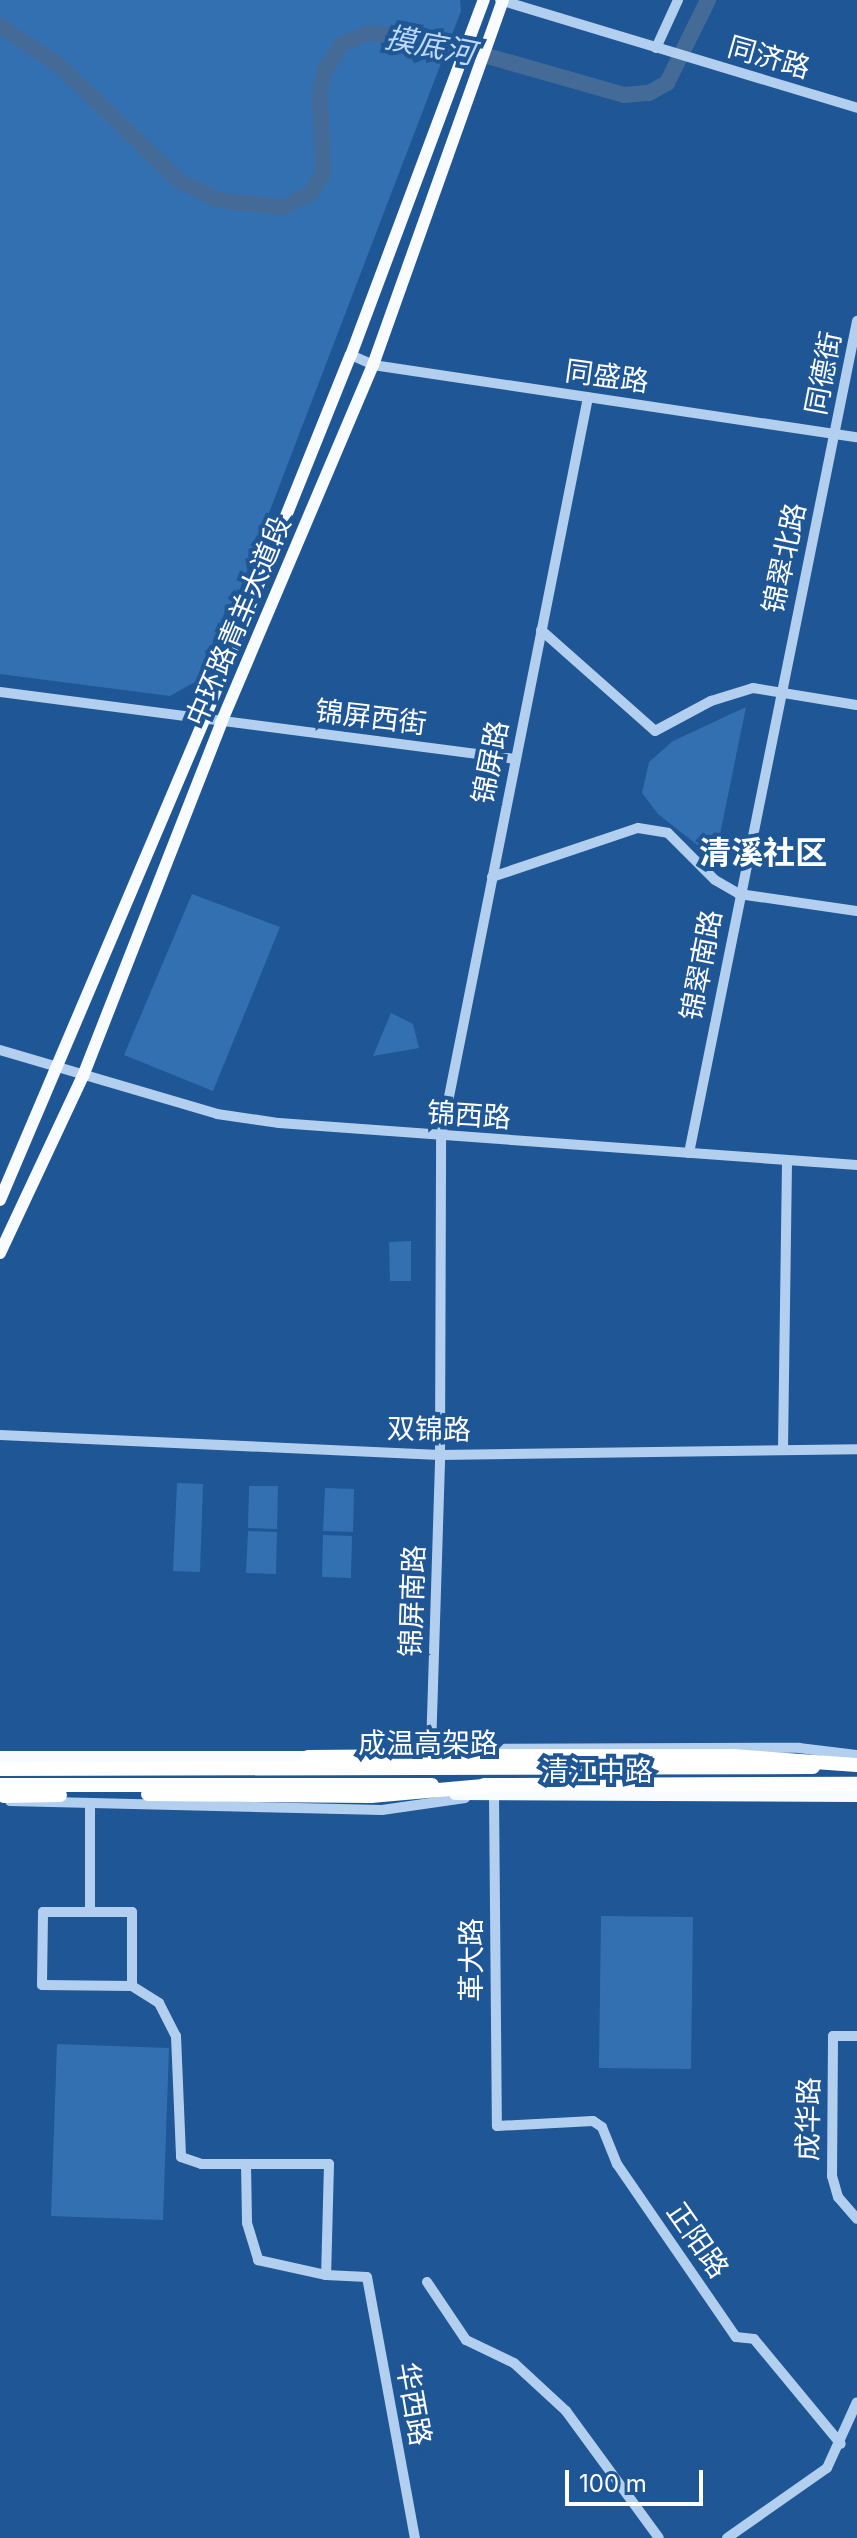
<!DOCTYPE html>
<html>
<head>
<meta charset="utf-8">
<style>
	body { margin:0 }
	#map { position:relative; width:857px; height:2538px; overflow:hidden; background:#1f5695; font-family:Inter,"Noto Sans SC",sans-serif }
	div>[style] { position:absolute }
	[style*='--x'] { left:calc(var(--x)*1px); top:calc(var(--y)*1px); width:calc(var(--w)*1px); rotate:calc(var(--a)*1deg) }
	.green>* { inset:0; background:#3370b2 }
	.river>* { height:16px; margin:-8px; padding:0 8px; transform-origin:8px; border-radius:8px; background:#446b97 }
	.minor>* { height:10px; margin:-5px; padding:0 5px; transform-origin:5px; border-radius:5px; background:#b2cfef }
	.major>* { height:12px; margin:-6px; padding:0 6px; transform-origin:6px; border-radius:6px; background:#f9fcff }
	.highway>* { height:14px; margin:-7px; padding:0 7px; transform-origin:7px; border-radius:7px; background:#fff }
	.highway-bridge>* { height:14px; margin:-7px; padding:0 7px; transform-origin:7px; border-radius:7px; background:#fff }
	span { translate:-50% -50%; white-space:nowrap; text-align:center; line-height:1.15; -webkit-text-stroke:8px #1f5695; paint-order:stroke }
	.street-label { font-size:28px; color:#fff }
	.water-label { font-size:30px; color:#bed9f5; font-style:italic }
	.quarter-label { font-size:32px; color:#fff; font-weight:700 }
	.scale { position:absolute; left:565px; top:2470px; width:138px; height:36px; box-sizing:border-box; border:4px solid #fff; border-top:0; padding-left:10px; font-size:24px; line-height:28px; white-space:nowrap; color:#fff; -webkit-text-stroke:6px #1f5695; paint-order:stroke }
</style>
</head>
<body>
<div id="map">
	<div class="green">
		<div style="clip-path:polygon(0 0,460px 0,461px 11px,207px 675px,170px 696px,0 674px)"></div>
		<div style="clip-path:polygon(746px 707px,715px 859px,658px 814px,642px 793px,649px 762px,673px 741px)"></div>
		<div style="clip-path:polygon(192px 894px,280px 927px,213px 1091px,124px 1055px)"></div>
		<div style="clip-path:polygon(391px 1013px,413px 1024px,419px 1048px,373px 1056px)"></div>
		<div style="clip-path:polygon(411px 1241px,411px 1281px,390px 1281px,389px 1242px)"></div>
		<div style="clip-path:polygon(177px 1483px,203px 1484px,200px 1572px,173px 1571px)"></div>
		<div style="clip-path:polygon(249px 1486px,278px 1486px,277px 1529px,248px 1528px)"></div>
		<div style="clip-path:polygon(325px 1488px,354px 1489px,353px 1532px,323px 1531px)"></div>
		<div style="clip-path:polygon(248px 1531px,277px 1532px,276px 1574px,246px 1573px)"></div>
		<div style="clip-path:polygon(323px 1535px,352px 1536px,351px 1578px,322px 1577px)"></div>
		<div style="clip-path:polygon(601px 1916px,693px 1917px,691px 2069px,599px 2068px)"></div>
		<div style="clip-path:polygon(57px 2044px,169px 2048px,163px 2220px,51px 2216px)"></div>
	</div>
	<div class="river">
		<div style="--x:0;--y:26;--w:72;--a:33.7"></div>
		<div style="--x:60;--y:66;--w:165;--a:44"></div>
		<div style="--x:179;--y:181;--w:43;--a:26"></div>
		<div style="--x:218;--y:200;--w:64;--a:6.2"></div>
		<div style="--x:282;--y:207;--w:30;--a:-24"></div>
		<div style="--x:309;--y:195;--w:25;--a:-56"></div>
		<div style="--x:323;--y:174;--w:81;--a:-92.1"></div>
		<div style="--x:320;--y:93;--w:24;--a:-78"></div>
		<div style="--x:325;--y:70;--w:31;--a:-57"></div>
		<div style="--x:342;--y:44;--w:28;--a:-23"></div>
		<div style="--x:368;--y:33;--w:49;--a:3.5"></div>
		<div style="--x:417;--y:36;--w:215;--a:15.9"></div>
		<div style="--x:624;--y:95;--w:25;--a:-5"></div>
		<div style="--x:649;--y:93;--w:21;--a:-29"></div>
		<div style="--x:667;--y:83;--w:93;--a:-63.7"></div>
	</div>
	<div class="minor">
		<div style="--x:500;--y:0;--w:373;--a:16.8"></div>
		<div style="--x:656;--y:48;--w:53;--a:-65.4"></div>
		<div style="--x:351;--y:355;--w:24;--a:24"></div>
		<div style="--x:373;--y:365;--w:489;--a:8.5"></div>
		<div style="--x:541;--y:630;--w:152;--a:41.5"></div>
		<div style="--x:655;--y:731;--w:64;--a:-28.2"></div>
		<div style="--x:711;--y:701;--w:44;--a:-17.2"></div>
		<div style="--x:753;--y:688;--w:105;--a:9.3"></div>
		<div style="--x:0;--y:692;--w:519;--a:7.41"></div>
		<div style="--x:492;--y:877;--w:154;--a:-18.6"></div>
		<div style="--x:638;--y:828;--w:30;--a:9"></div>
		<div style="--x:668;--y:833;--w:66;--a:45"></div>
		<div style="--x:715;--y:880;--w:28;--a:30"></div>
		<div style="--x:739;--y:894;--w:119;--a:8.2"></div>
		<div style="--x:0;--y:1050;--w:226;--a:16.4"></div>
		<div style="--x:217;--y:1114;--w:63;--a:8.3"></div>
		<div style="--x:279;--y:1123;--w:580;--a:4.16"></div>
		<div style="--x:689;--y:1153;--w:849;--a:-78.58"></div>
		<div style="--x:0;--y:1435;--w:440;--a:2.6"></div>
		<div style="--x:440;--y:1455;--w:417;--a:-0.8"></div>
		<div style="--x:783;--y:1449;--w:289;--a:-89.2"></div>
		<div style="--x:427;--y:1749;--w:372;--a:-0.2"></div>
		<div style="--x:799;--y:1748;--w:58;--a:6.9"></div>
		<div style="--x:431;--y:1749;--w:294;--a:-88.2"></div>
		<div style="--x:440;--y:1455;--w:318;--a:-89.8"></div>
		<div style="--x:441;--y:1137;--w:754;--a:-78.76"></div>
		<div style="--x:494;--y:1794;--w:332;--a:89.5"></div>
		<div style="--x:497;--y:2126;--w:96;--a:-3"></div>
		<div style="--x:593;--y:2121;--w:11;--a:34"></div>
		<div style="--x:602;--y:2127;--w:40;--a:68"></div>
		<div style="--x:617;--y:2164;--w:210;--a:55.5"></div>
		<div style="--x:736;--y:2337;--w:18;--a:6"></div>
		<div style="--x:754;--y:2339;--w:136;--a:50.4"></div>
		<div style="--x:10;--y:1801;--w:372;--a:1.4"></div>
		<div style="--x:382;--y:1810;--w:84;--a:-8.2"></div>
		<div style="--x:90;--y:1806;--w:106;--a:90"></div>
		<div style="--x:43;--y:1912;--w:89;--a:0"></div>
		<div style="--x:132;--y:1912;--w:74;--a:90"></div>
		<div style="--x:132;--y:1986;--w:90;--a:-179.4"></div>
		<div style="--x:42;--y:1985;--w:73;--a:-89.2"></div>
		<div style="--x:132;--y:1986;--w:32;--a:32"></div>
		<div style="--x:159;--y:2003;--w:37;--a:63"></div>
		<div style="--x:176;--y:2036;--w:121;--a:87.6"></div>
		<div style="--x:181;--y:2157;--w:21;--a:19"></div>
		<div style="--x:201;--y:2164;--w:128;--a:0"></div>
		<div style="--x:329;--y:2164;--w:111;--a:91.5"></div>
		<div style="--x:326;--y:2275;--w:41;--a:2.8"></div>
		<div style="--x:367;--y:2277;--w:265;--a:79.6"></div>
		<div style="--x:857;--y:2036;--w:24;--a:180"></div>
		<div style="--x:833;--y:2036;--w:140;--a:90.4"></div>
		<div style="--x:832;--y:2176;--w:22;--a:74"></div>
		<div style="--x:838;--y:2197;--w:29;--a:49"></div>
		<div style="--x:246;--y:2164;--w:59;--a:89"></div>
		<div style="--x:247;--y:2223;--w:39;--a:73"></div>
		<div style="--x:258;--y:2260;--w:70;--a:12.4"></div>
		<div style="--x:427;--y:2282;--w:70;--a:56.1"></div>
		<div style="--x:466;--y:2340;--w:53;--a:25.6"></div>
		<div style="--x:514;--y:2363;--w:71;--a:42.7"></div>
		<div style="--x:566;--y:2411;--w:157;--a:53.8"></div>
		<div style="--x:727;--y:2538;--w:122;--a:-35"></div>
		<div style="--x:827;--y:2468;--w:72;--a:-65.6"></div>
	</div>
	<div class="major">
		<div style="--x:0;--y:1200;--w:522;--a:-66.97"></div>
		<div style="--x:204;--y:720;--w:393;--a:-68.1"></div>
		<div style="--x:351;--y:355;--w:379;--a:-69.5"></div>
		<div style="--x:0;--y:1253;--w:195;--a:-64.9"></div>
		<div style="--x:83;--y:1076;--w:379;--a:-68.6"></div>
		<div style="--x:221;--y:723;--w:389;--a:-67"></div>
		<div style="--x:373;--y:365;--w:387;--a:-70.4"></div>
		<div style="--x:0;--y:1757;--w:314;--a:0"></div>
		<div style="--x:455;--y:1794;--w:402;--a:0.3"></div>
	</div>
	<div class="highway">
		<div style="--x:308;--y:1757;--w:118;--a:-0.5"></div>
		<div style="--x:0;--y:1769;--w:813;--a:-0.14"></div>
		<div style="--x:0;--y:1785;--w:432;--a:0"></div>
		<div style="--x:484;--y:1785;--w:373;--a:-0.2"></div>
		<div style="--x:4;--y:1796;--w:56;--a:-1"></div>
	</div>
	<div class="highway-bridge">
		<div style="--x:426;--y:1756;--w:306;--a:0"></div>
		<div style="--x:732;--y:1756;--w:125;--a:4.1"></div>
		<div style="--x:148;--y:1794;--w:223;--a:0.5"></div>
		<div style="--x:371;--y:1796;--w:124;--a:-5.1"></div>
	</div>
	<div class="street-label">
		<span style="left:769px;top:57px;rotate:16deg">同济路</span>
		<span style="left:823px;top:373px;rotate:-79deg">同德街</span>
		<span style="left:607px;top:376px;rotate:8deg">同盛路</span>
		<span style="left:784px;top:558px;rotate:-78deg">锦翠北路</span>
		<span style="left:238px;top:621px;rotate:-67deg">中环路青羊大道段</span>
		<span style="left:371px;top:717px;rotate:7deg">锦屏西街</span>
		<span style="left:490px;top:762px;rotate:-79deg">锦屏路</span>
		<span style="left:701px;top:965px;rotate:-79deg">锦翠南路</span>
		<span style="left:469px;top:1115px;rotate:4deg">锦西路</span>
		<span style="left:429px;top:1429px;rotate:1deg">双锦路</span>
		<span style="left:412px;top:1601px;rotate:-88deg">锦屏南路</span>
		<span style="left:428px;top:1743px">成温高架路</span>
		<span style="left:597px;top:1771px">清江中路</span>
		<span style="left:471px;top:1960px;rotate:-90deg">革大路</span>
		<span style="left:808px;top:2119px;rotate:-89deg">成华路</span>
		<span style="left:698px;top:2240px;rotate:55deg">正阳路</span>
		<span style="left:414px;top:2404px;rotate:80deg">华西路</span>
	</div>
	<div class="water-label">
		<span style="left:430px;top:45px;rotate:11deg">摸底河</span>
	</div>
	<div class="quarter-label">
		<span style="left:763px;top:853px">清溪社区</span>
	</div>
	<div class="scale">100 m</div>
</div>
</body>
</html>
